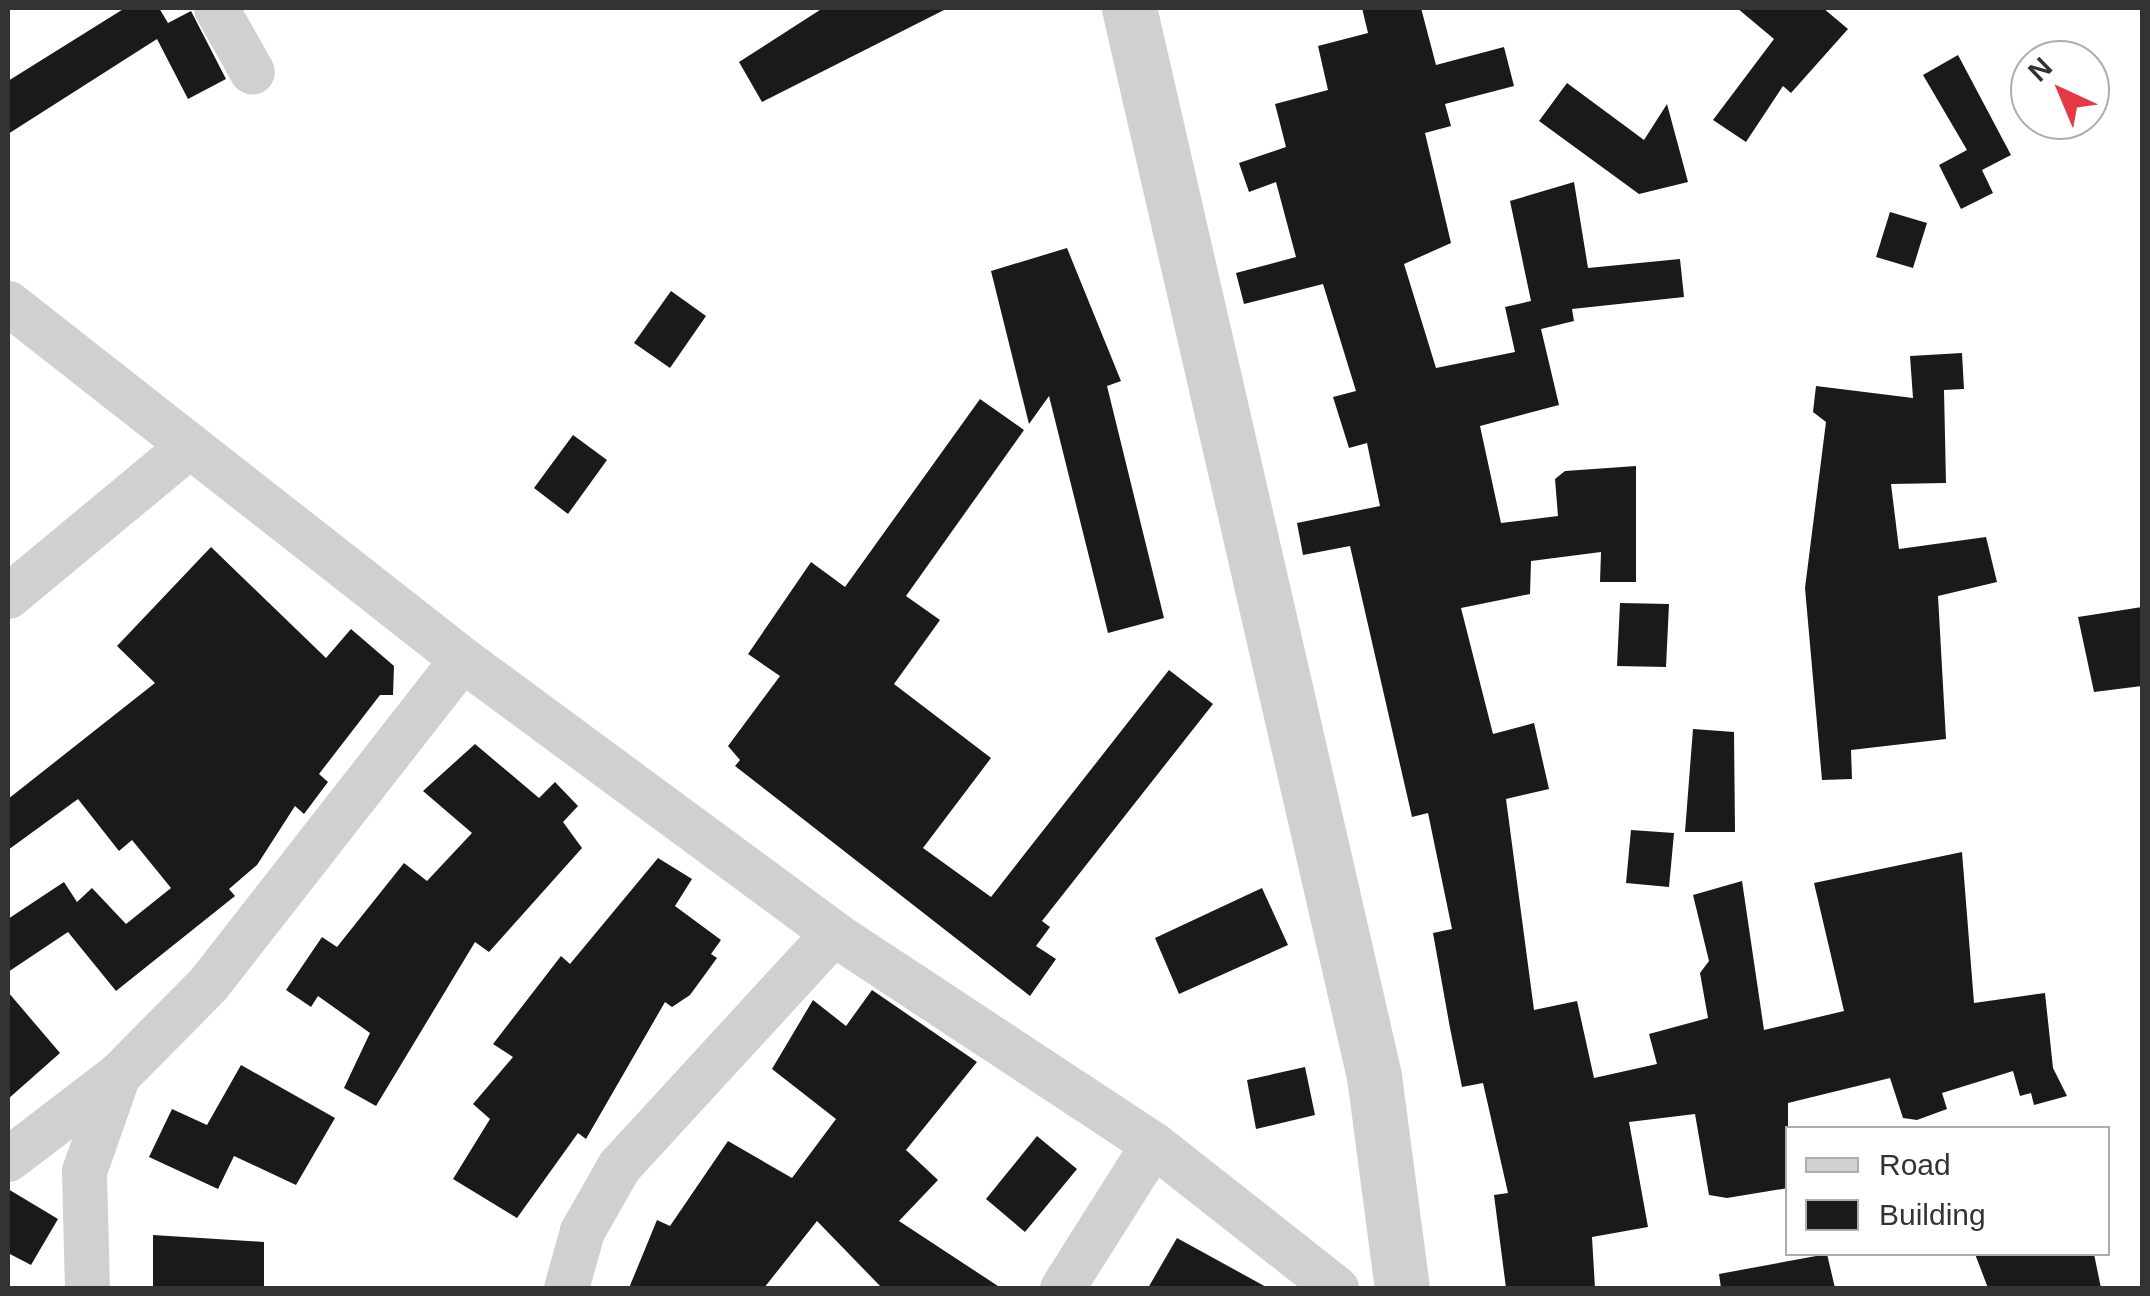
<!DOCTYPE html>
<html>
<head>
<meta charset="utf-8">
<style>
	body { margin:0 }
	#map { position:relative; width:2150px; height:1296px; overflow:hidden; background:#fff; font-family:Arial,sans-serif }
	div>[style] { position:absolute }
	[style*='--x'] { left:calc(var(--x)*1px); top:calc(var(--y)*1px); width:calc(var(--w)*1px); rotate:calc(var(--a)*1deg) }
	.building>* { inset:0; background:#1a1a1a }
	.minor>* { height:45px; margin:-22.5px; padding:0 22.5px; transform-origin:22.5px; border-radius:22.5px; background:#d0d0d0 }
	.tertiary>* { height:55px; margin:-27.5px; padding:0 27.5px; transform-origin:27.5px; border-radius:27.5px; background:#d0d0d0 }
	span { translate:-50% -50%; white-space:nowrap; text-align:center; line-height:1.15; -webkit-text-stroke:10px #fff; paint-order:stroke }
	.frame { position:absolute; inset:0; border:10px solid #333; pointer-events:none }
	.legend { position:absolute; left:1785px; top:1126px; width:325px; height:130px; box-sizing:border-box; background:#fff; border:2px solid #adadad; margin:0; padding:12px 18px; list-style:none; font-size:30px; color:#333 }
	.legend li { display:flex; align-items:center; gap:20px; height:50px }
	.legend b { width:50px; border:2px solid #adadad }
	.north { position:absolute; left:2010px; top:40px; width:100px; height:100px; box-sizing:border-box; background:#fff; border:2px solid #adadad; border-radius:50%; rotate:316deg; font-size:28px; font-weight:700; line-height:40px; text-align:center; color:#333 }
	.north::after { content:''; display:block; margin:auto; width:35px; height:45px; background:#e63946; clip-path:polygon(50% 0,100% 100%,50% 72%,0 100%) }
</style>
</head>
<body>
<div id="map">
	<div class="building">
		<div style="clip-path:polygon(125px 8px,159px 8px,168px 23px,191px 11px,226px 79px,188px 99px,157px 39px,8px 134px,8px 81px)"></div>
		<div style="clip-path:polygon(823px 8px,948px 8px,762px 102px,739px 62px)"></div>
		<div style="clip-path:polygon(1362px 8px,1421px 8px,1436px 65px,1504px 47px,1514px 86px,1445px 104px,1451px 126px,1425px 133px,1451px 243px,1404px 264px,1436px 368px,1515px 352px,1505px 307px,1531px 301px,1510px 201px,1574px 182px,1588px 268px,1680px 259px,1684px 297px,1572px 309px,1574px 321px,1541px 329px,1559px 405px,1480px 426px,1501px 523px,1558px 516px,1555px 479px,1565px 471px,1636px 466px,1636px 582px,1600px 582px,1601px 552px,1531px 561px,1530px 594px,1461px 608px,1493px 734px,1534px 723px,1549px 789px,1506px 799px,1534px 1010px,1577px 1001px,1594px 1078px,1657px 1064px,1649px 1034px,1708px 1018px,1700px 973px,1709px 961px,1693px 895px,1742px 881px,1764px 1030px,1844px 1011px,1814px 883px,1962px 852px,1974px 1003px,2045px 993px,2053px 1068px,2067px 1096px,2034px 1105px,2031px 1093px,2020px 1096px,2013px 1071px,1942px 1093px,1947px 1109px,1917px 1120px,1903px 1118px,1890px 1078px,1788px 1103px,1788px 1188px,1727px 1198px,1709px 1195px,1695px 1114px,1629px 1122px,1648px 1227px,1592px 1237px,1595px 1288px,1506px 1288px,1494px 1195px,1508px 1193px,1483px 1083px,1462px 1087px,1450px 1028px,1433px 933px,1452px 929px,1428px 813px,1412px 817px,1350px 546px,1303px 555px,1297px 523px,1380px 506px,1367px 443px,1349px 448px,1333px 397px,1356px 391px,1323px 284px,1244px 304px,1236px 273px,1296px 257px,1276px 182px,1249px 192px,1239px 163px,1286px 147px,1275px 104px,1328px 90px,1318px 46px,1368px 33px)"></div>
		<div style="clip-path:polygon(1737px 8px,1823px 8px,1848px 29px,1791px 93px,1783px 86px,1746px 142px,1713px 120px,1774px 39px)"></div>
		<div style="clip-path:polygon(1958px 55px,2011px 155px,1982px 170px,1993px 193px,1961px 209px,1939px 165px,1967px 150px,1923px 75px)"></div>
		<div style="clip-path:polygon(1567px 83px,1644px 140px,1667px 104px,1688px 182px,1639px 194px,1539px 121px)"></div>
		<div style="clip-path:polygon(1890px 212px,1927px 223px,1913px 268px,1876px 257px)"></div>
		<div style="clip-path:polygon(1067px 248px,1121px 381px,1107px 386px,1164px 618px,1108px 633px,1049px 396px,1029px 424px,991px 271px)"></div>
		<div style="clip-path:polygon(671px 291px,706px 316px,670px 368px,634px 343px)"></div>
		<div style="clip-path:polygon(1962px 353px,1964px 389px,1944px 390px,1946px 483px,1891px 484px,1899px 549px,1986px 537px,1997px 582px,1938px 596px,1946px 739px,1851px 750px,1852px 779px,1822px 780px,1805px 588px,1826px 422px,1813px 412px,1816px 386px,1913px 398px,1910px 356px)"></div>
		<div style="clip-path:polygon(980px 399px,1024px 430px,906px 596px,940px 620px,894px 684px,991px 758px,923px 848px,991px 897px,1169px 670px,1213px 704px,1042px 921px,1050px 927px,1036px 946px,1056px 959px,1030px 996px,735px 766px,740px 760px,728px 746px,780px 676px,748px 654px,811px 562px,845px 587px)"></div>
		<div style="clip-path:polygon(573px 435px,607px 460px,568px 514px,534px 488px)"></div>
		<div style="clip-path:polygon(211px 547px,326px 658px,351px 629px,394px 666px,393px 695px,380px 695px,319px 774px,328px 782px,304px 814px,295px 806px,257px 865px,229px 889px,235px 896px,116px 991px,68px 932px,8px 972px,8px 919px,64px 882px,77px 902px,92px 888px,126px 924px,171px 888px,132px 840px,119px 851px,78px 799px,8px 850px,8px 799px,155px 683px,117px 646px)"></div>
		<div style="clip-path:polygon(1620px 603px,1669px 604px,1666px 667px,1617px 666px)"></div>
		<div style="clip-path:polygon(2142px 607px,2142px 686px,2094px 692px,2078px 617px)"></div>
		<div style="clip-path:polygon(1693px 729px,1734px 732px,1735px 832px,1685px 832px)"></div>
		<div style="clip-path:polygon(475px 744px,539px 798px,555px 782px,578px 806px,563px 822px,582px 848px,489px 952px,475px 942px,376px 1106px,344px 1088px,370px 1033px,318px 996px,311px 1007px,286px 990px,322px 937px,337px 947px,404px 863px,427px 881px,472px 833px,423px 791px)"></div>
		<div style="clip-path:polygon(1631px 830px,1674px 833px,1669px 887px,1626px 883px)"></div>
		<div style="clip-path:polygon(658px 858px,692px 879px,675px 906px,721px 940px,711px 954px,717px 958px,690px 995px,672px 1007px,665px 1002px,586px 1139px,578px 1133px,517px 1218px,453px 1179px,490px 1119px,473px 1104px,513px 1057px,493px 1044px,561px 956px,570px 964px)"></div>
		<div style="clip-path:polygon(1262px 888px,1288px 945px,1179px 994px,1155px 938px)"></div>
		<div style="clip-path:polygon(872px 990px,977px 1062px,906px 1150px,938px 1180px,899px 1221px,1001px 1288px,882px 1288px,817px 1221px,764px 1288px,629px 1288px,657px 1220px,670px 1226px,728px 1141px,792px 1178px,836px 1119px,772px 1069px,813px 1000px,846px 1026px)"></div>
		<div style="clip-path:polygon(8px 992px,60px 1053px,8px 1099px)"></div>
		<div style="clip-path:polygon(241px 1065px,335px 1118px,296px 1185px,234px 1156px,218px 1189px,149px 1157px,172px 1109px,207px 1125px)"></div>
		<div style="clip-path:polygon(1305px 1067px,1315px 1115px,1256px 1129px,1247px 1080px)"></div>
		<div style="clip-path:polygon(1037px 1136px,1077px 1169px,1025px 1232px,986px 1199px)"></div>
		<div style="clip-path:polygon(8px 1189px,58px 1219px,31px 1265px,8px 1253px)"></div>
		<div style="clip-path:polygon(153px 1235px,264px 1242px,264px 1288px,153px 1288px)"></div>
		<div style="clip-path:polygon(1177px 1238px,1268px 1288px,1148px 1288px)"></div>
		<div style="clip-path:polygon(1827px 1254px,1835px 1288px,1721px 1288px,1719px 1274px)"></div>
		<div style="clip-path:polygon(1975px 1254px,2094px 1254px,2101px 1288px,1988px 1288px)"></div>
	</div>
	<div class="minor">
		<div style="--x:216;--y:8;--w:73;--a:60.6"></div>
		<div style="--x:8;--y:303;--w:577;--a:38.1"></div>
		<div style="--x:462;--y:659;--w:461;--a:36.4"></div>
		<div style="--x:833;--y:933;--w:383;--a:33.4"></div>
		<div style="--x:1153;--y:1144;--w:233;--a:38.2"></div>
		<div style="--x:8;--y:596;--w:230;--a:-39.7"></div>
		<div style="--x:8;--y:1159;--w:140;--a:-37.4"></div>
		<div style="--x:119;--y:1074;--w:127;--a:-45.3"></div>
		<div style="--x:208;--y:984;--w:412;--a:-52"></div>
		<div style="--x:87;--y:1288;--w:117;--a:-91.5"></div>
		<div style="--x:84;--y:1171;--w:96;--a:-70.6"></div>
		<div style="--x:566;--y:1288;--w:59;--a:-74.3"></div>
		<div style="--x:582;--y:1231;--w:75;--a:-60.4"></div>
		<div style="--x:619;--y:1166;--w:316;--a:-47.4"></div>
		<div style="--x:1062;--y:1288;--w:170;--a:-57.7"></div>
	</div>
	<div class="tertiary">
		<div style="--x:1129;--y:8;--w:1096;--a:77.08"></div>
		<div style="--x:1374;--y:1076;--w:214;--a:82.5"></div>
	</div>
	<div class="frame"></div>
	<ul class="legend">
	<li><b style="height:12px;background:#d0d0d0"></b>Road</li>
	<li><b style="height:28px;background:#1a1a1a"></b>Building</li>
	</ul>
	<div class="north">N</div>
</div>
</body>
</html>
